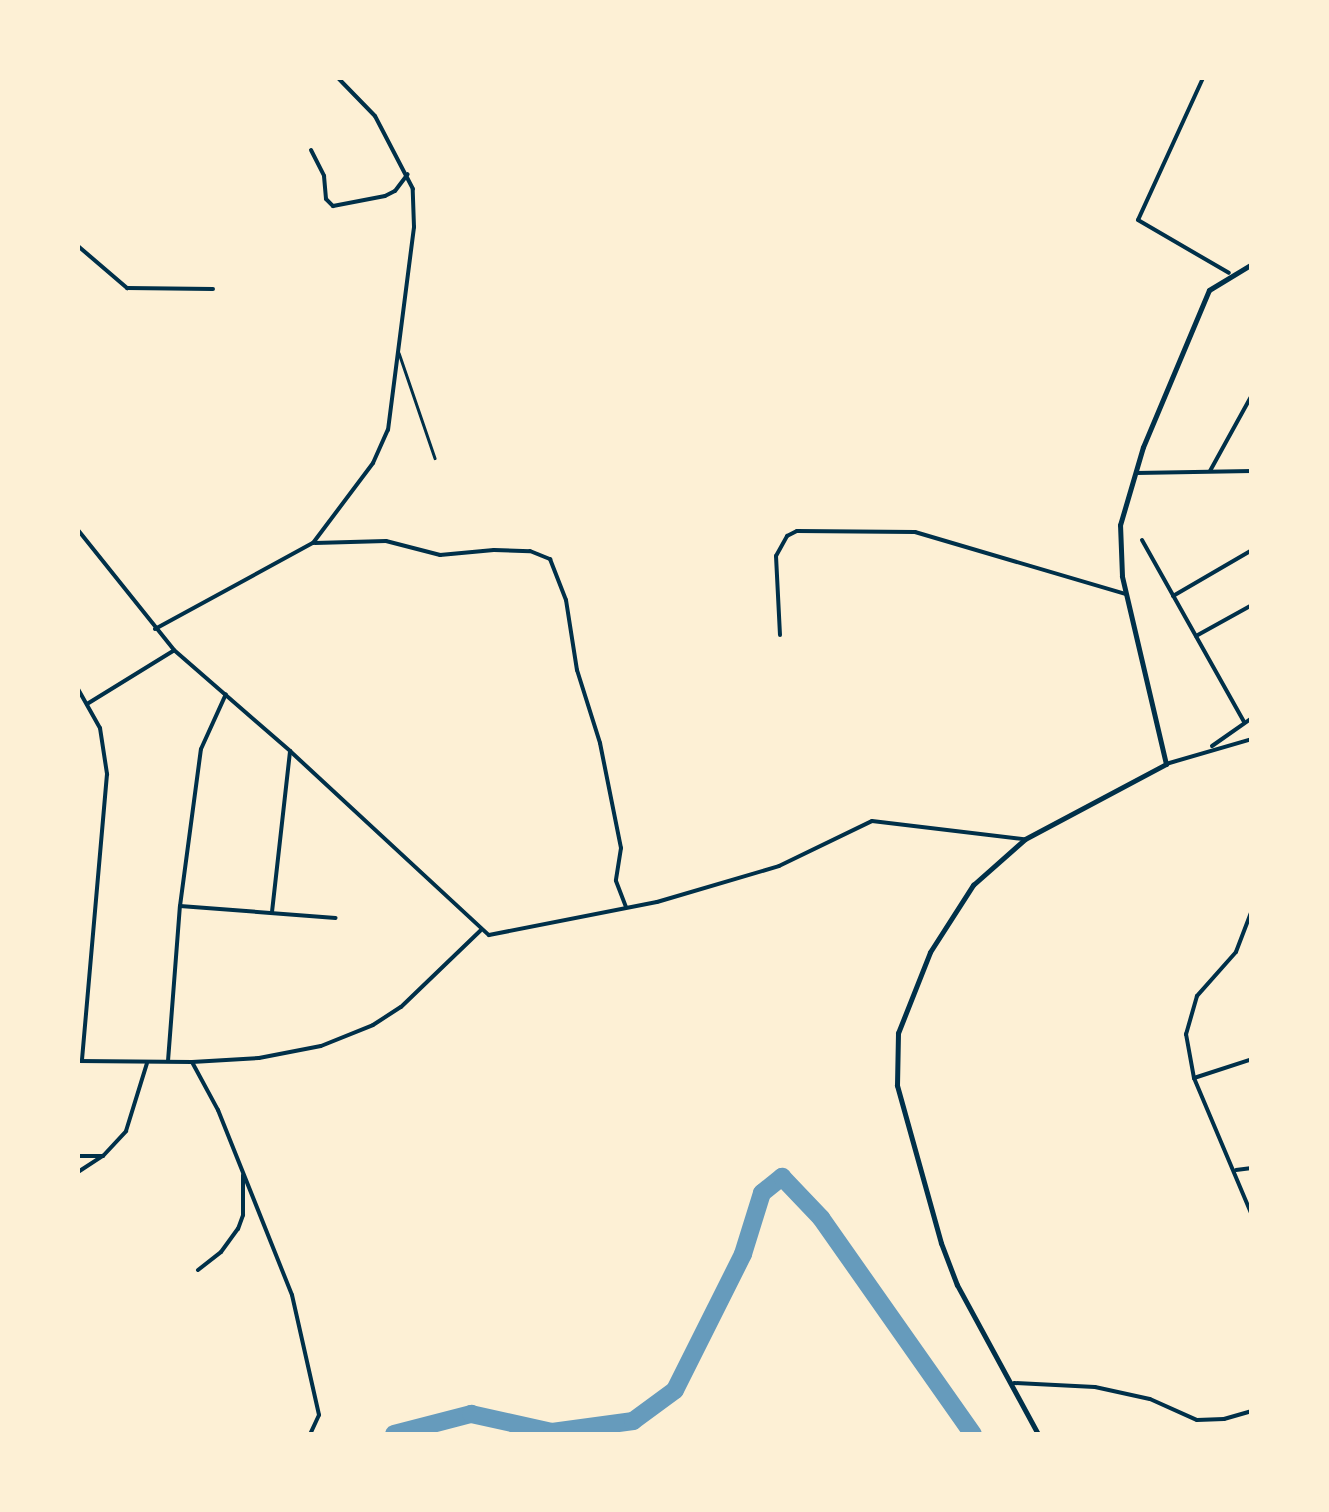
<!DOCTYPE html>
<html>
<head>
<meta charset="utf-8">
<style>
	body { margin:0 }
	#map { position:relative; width:1329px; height:1512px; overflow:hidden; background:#fdf0d5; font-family:"Times New Roman",serif }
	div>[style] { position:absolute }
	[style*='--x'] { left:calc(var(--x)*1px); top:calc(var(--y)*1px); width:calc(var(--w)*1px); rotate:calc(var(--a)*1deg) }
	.river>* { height:18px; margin:-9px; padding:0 9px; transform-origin:9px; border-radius:9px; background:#669bbc }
	.service>* { height:2.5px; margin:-1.25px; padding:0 1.25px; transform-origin:1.25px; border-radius:1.25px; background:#003049 }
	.minor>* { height:4px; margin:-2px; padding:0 2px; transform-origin:2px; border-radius:2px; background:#003049 }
	.tertiary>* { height:5px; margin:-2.5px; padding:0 2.5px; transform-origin:2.5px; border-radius:2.5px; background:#003049 }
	span { translate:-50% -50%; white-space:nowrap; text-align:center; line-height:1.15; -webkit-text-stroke:10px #fdf0d5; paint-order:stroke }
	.frame { position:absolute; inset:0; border:80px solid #fdf0d5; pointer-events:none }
</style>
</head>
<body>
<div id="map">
	<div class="river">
		<div style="--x:394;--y:1434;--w:80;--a:-14.6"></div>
		<div style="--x:471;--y:1414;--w:83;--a:12.5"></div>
		<div style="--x:552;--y:1432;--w:82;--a:-7.7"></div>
		<div style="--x:633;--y:1421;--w:52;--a:-36.4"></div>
		<div style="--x:675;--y:1390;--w:152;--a:-63.4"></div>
		<div style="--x:743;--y:1254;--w:64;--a:-72.7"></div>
		<div style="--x:762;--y:1193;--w:26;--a:-39"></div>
		<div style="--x:782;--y:1177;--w:57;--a:46.4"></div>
		<div style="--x:821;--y:1218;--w:264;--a:54.9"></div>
	</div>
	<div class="service">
		<div style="--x:399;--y:353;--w:111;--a:71.1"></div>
	</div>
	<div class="minor">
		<div style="--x:1203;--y:78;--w:156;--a:114.6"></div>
		<div style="--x:1138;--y:220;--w:105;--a:30.2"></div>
		<div style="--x:311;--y:150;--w:29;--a:63"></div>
		<div style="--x:324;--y:176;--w:23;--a:85"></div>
		<div style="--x:326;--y:199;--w:10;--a:45"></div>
		<div style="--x:333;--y:206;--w:53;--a:-10.9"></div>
		<div style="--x:385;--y:196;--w:11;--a:-27"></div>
		<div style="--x:395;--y:191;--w:21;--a:-53"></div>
		<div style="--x:78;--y:246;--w:65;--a:40.6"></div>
		<div style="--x:127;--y:288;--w:86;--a:0.7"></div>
		<div style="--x:1210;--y:471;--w:87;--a:-61.1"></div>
		<div style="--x:1136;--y:473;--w:116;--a:-1"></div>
		<div style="--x:78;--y:530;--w:154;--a:51.3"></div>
		<div style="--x:174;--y:650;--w:154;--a:41"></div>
		<div style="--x:290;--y:751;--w:271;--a:42.8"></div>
		<div style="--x:489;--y:935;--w:171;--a:-11.1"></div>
		<div style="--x:657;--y:902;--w:127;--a:-16.4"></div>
		<div style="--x:779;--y:866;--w:103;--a:-25.8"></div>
		<div style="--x:872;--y:821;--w:153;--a:6.8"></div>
		<div style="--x:1142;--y:540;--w:209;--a:60.7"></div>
		<div style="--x:315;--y:543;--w:71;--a:-1.6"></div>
		<div style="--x:386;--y:541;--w:56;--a:14.5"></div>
		<div style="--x:440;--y:555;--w:54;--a:-5.3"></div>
		<div style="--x:494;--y:550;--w:36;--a:2"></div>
		<div style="--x:530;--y:551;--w:22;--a:22"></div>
		<div style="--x:550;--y:559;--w:44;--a:68.7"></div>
		<div style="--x:566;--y:600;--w:71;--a:81.1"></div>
		<div style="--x:577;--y:670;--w:77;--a:72.5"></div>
		<div style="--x:600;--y:743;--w:107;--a:78.7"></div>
		<div style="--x:621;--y:848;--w:33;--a:99"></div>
		<div style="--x:616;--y:881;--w:28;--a:69"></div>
		<div style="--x:1173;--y:596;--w:91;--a:-30.2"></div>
		<div style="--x:155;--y:629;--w:180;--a:-28.6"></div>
		<div style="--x:313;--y:543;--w:100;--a:-53.1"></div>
		<div style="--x:373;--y:463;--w:36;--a:-66"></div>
		<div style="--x:388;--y:430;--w:205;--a:-82.7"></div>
		<div style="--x:414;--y:227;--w:38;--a:-92"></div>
		<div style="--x:413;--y:189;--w:82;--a:-117.5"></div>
		<div style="--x:375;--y:116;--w:53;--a:-134.2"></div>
		<div style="--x:780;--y:635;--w:79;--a:-92.9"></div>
		<div style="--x:776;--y:556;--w:23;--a:-61"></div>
		<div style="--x:787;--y:536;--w:11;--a:-27"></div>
		<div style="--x:797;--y:531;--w:118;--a:0.5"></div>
		<div style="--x:915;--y:532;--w:220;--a:16.4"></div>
		<div style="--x:1196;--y:636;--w:64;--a:-29"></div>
		<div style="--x:78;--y:689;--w:45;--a:60.6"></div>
		<div style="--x:100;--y:728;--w:47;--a:81.3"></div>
		<div style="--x:107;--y:774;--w:288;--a:95"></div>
		<div style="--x:87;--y:704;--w:101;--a:-31.6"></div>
		<div style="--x:1212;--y:746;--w:49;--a:-35"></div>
		<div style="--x:1166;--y:764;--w:90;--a:-16.2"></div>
		<div style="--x:180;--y:906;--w:156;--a:4.4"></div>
		<div style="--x:1252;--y:910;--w:45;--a:110.9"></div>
		<div style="--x:1236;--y:952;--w:59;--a:131.6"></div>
		<div style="--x:1197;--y:996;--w:40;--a:106"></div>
		<div style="--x:1186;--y:1034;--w:45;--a:79.7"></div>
		<div style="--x:1194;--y:1078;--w:149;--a:67.1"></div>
		<div style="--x:272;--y:912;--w:162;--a:-83.6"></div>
		<div style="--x:78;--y:1061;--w:114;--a:0.5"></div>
		<div style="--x:192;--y:1062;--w:67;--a:-3.4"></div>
		<div style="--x:259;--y:1058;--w:63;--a:-11"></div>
		<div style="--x:321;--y:1046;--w:56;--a:-22"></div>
		<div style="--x:373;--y:1025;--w:33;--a:-33"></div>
		<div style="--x:401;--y:1007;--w:110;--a:-43.9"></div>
		<div style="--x:168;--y:1061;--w:155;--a:-85.6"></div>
		<div style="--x:180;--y:906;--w:158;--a:-82.4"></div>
		<div style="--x:201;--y:749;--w:60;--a:-65.6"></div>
		<div style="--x:192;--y:1062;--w:55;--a:61.6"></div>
		<div style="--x:218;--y:1110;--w:199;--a:68.2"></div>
		<div style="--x:292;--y:1295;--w:123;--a:77.3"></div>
		<div style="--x:319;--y:1415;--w:21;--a:115"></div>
		<div style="--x:1194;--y:1078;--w:61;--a:-18.1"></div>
		<div style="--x:78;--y:1156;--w:25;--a:0"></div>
		<div style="--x:1236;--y:1170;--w:16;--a:-7"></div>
		<div style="--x:78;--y:1172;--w:30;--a:-33"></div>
		<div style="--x:103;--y:1156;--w:34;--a:-47"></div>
		<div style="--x:126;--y:1131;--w:71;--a:-72.8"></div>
		<div style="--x:198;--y:1270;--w:29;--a:-38"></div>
		<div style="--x:221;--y:1252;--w:29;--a:-54"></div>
		<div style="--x:238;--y:1229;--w:15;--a:-70"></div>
		<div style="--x:243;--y:1215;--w:40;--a:-90"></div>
		<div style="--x:1014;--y:1383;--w:81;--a:2.8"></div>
		<div style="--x:1095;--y:1387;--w:56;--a:12.3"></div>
		<div style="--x:1150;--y:1399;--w:51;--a:24.1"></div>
		<div style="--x:1197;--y:1420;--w:27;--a:-2"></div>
		<div style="--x:1224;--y:1419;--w:29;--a:-16"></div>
	</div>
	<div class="tertiary">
		<div style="--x:1038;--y:1434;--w:170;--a:-118.5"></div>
		<div style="--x:957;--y:1285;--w:45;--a:-110.9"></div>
		<div style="--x:941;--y:1243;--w:164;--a:-105.6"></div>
		<div style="--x:897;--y:1085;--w:52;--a:-88.9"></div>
		<div style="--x:898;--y:1033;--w:87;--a:-68.4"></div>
		<div style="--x:930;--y:952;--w:80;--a:-57.3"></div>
		<div style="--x:973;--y:885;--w:69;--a:-41.5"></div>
		<div style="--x:1025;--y:839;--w:160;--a:-28"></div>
		<div style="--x:1166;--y:764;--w:193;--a:-103.2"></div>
		<div style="--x:1122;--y:576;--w:51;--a:-92.2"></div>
		<div style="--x:1120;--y:525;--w:81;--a:-73.6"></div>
		<div style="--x:1143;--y:447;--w:170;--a:-67.2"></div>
		<div style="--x:1209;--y:290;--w:50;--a:-31.2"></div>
	</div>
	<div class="frame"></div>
</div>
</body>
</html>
